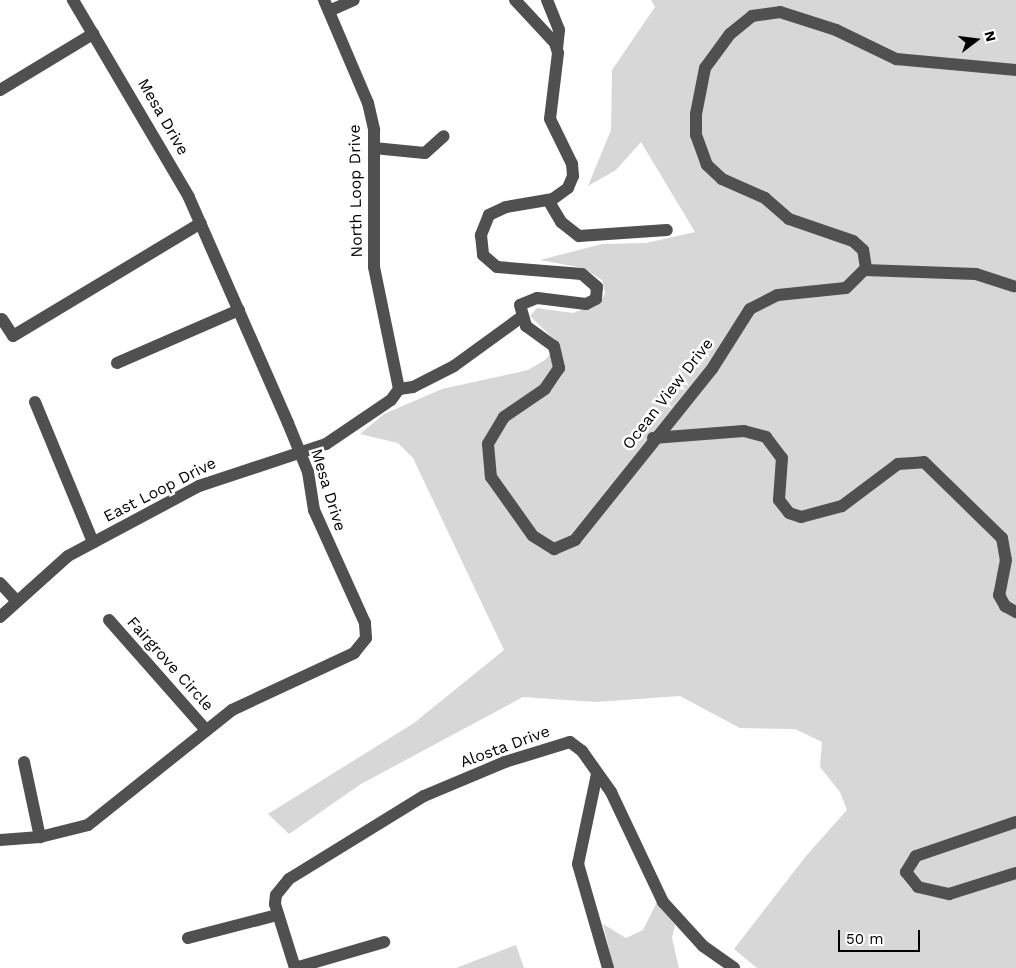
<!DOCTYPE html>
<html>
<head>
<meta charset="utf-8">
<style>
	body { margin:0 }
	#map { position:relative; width:1016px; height:968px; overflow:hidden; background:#fff; font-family:"Work Sans",sans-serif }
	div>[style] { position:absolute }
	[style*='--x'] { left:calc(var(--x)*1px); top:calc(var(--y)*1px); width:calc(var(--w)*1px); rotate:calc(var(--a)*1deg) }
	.green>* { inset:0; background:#d7d7d7 }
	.minor>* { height:12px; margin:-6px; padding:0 6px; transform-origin:6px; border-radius:6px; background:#505050 }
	span { translate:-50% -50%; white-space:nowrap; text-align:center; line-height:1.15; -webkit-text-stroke:5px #fff; paint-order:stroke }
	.street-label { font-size:16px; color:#000 }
	.north { position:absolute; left:951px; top:15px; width:50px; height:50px; -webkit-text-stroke:4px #fff; paint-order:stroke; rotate:75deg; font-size:14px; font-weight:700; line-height:20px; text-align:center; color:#000 }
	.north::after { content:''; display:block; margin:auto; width:18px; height:22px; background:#000; clip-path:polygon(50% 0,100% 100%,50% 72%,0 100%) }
	.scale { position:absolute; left:838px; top:930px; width:82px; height:22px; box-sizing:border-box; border:2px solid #000; border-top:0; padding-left:6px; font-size:15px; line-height:18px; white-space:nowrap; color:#000; -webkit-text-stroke:4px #fff; paint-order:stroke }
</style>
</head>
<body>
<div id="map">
	<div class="green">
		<div style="clip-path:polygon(651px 0,1016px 0,1016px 968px,757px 968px,734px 949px,806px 856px,847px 810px,840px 792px,820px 767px,822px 742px,795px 729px,740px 728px,680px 696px,596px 702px,523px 697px,361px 784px,289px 834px,268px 814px,414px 723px,504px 650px,413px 458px,398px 443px,360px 434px,384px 414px,442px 389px,528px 370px,545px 360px,559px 344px,530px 316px,537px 308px,573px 313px,601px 302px,605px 293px,602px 280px,583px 268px,540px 260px,602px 244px,646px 243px,695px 232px,641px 142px,616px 170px,588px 186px,611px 130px,612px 70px,655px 7px)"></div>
		<div style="clip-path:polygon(658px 900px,675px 925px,672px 938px,679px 968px,608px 968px,613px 965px,603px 924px,626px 938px,643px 930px)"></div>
		<div style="clip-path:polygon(516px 945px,524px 968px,456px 968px)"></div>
	</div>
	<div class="minor">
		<div style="--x:324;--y:0;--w:112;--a:66.9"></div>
		<div style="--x:368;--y:103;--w:28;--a:77"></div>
		<div style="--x:374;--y:130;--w:137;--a:90"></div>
		<div style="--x:374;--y:267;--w:125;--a:78.4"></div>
		<div style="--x:515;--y:0;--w:59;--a:47.1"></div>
		<div style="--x:555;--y:43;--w:10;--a:73"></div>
		<div style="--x:558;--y:53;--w:66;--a:96.9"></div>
		<div style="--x:550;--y:119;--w:50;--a:63.9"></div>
		<div style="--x:572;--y:164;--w:12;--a:85"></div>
		<div style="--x:573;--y:176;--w:13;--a:113"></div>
		<div style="--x:568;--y:188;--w:19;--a:144"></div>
		<div style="--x:553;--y:199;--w:48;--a:170.3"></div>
		<div style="--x:506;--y:207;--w:19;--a:155"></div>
		<div style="--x:489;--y:215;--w:22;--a:112"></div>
		<div style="--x:481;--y:235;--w:20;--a:84"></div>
		<div style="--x:483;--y:255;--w:18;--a:41"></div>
		<div style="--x:497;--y:267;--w:85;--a:4.7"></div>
		<div style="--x:582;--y:274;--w:20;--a:41"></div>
		<div style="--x:597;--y:287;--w:12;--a:95"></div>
		<div style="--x:596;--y:299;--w:11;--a:153"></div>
		<div style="--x:586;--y:304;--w:49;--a:-173"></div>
		<div style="--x:537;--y:298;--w:18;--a:158"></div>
		<div style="--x:520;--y:305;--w:22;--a:74"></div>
		<div style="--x:526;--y:326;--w:34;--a:36"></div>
		<div style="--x:554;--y:346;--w:23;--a:77"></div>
		<div style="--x:559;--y:368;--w:25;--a:124"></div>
		<div style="--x:545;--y:389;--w:50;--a:145.7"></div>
		<div style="--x:504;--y:417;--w:31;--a:121"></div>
		<div style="--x:488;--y:444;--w:33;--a:85"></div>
		<div style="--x:491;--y:477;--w:72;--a:54.6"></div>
		<div style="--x:533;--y:536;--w:25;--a:32"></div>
		<div style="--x:554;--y:549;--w:23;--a:-23"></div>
		<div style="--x:575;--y:540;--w:219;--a:-51.3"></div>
		<div style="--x:712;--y:369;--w:71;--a:-57.7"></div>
		<div style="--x:750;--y:309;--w:31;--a:-27"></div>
		<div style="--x:778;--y:295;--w:68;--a:-5.9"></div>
		<div style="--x:846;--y:288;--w:28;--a:-45"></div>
		<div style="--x:866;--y:268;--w:18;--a:-99"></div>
		<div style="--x:863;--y:250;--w:13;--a:-138"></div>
		<div style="--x:853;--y:241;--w:68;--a:-161"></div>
		<div style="--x:789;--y:219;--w:32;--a:-139"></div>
		<div style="--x:765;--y:198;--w:47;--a:-156.2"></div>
		<div style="--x:722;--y:179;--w:21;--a:-137"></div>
		<div style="--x:707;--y:165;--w:32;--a:-110"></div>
		<div style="--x:696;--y:135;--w:21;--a:-90"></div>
		<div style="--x:696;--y:114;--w:47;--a:-78.9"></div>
		<div style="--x:705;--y:68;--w:42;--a:-53.7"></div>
		<div style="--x:730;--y:34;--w:28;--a:-39"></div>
		<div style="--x:752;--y:16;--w:28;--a:-8"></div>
		<div style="--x:780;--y:12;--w:59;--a:17.8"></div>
		<div style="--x:836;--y:30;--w:67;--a:25.8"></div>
		<div style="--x:896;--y:59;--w:121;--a:5.2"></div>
		<div style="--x:547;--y:0;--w:32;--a:68"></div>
		<div style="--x:559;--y:30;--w:18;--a:96"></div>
		<div style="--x:329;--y:11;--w:27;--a:-24"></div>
		<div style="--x:0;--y:90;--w:109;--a:-31.1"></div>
		<div style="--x:374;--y:148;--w:51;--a:5.6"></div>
		<div style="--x:425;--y:153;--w:25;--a:-42"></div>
		<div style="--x:548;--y:200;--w:26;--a:59"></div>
		<div style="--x:561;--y:222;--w:23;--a:38"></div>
		<div style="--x:579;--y:236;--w:88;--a:-3.9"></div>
		<div style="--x:865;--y:270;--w:111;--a:2.1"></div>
		<div style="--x:976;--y:274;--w:40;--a:18"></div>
		<div style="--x:2;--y:319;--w:20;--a:57"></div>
		<div style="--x:13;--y:336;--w:219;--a:-31"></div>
		<div style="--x:117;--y:363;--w:133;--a:-23.5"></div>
		<div style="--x:399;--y:389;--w:14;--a:-8"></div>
		<div style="--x:413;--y:387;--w:46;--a:-27.1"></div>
		<div style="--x:454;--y:366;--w:82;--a:-36"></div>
		<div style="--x:35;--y:402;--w:152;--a:67.5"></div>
		<div style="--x:653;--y:438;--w:91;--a:-4.4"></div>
		<div style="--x:744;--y:431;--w:23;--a:15"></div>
		<div style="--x:766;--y:437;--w:26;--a:53"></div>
		<div style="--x:782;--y:458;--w:42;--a:94.1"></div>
		<div style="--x:779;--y:500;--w:16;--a:52"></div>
		<div style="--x:789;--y:513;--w:13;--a:18"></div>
		<div style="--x:801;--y:517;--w:42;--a:-15"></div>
		<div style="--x:842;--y:506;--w:70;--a:-36.9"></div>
		<div style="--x:898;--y:464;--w:26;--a:-4"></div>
		<div style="--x:924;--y:462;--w:109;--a:44.3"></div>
		<div style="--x:1002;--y:538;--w:22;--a:80"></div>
		<div style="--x:1006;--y:560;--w:36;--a:101"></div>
		<div style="--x:999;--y:595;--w:13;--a:61"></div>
		<div style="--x:1005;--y:606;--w:13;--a:29"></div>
		<div style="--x:0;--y:583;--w:23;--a:47"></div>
		<div style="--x:0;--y:617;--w:91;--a:-41.9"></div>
		<div style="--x:68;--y:556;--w:149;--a:-28.1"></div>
		<div style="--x:199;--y:486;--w:134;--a:-18.3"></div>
		<div style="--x:326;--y:444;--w:78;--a:-34.1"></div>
		<div style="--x:391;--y:400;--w:14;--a:-54"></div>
		<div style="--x:109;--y:620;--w:147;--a:48.6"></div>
		<div style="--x:24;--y:762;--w:77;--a:78"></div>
		<div style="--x:597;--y:774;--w:92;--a:101.9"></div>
		<div style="--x:578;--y:864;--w:108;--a:73.9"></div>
		<div style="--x:1016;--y:822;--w:106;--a:161.2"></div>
		<div style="--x:916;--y:856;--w:19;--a:122"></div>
		<div style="--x:906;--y:872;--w:19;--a:51"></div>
		<div style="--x:918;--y:887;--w:32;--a:13"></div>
		<div style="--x:949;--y:894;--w:70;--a:-17.4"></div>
		<div style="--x:0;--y:840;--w:40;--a:-4.3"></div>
		<div style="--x:40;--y:837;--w:49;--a:-14"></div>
		<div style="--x:88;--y:825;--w:184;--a:-38.6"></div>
		<div style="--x:232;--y:710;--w:135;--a:-25"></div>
		<div style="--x:354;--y:653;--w:19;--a:-51"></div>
		<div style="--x:366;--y:638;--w:15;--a:-94"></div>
		<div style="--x:365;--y:623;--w:124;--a:-114.3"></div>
		<div style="--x:314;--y:510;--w:38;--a:-99"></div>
		<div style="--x:308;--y:472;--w:53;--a:-112.2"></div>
		<div style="--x:288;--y:423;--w:247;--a:-113.7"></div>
		<div style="--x:189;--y:197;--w:229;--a:-120.5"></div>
		<div style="--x:188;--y:938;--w:92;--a:-14.5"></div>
		<div style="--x:295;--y:968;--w:67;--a:-107.4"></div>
		<div style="--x:275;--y:904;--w:9;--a:-84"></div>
		<div style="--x:276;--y:895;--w:21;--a:-51"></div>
		<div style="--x:289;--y:879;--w:158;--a:-31.6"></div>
		<div style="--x:424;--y:796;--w:88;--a:-22.8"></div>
		<div style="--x:505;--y:762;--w:68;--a:-17.1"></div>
		<div style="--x:570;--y:742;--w:15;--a:37"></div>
		<div style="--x:582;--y:751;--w:50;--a:54.7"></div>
		<div style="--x:611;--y:792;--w:122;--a:64.7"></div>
		<div style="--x:663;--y:902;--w:59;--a:47.7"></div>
		<div style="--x:703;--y:946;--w:38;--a:35"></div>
		<div style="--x:295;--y:968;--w:93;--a:-16.3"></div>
	</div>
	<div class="street-label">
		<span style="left:163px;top:117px;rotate:60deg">Mesa Drive</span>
		<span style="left:356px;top:191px;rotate:-91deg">North Loop Drive</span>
		<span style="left:668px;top:394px;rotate:-52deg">Ocean View Drive</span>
		<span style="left:160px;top:490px;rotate:-27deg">East Loop Drive</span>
		<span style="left:328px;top:490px;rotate:73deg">Mesa Drive</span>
		<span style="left:170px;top:664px;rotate:48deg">Fairgrove Circle</span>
		<span style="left:505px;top:747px;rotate:-20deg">Alosta Drive</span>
	</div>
	<div class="north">N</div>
	<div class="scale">50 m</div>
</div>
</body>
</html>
